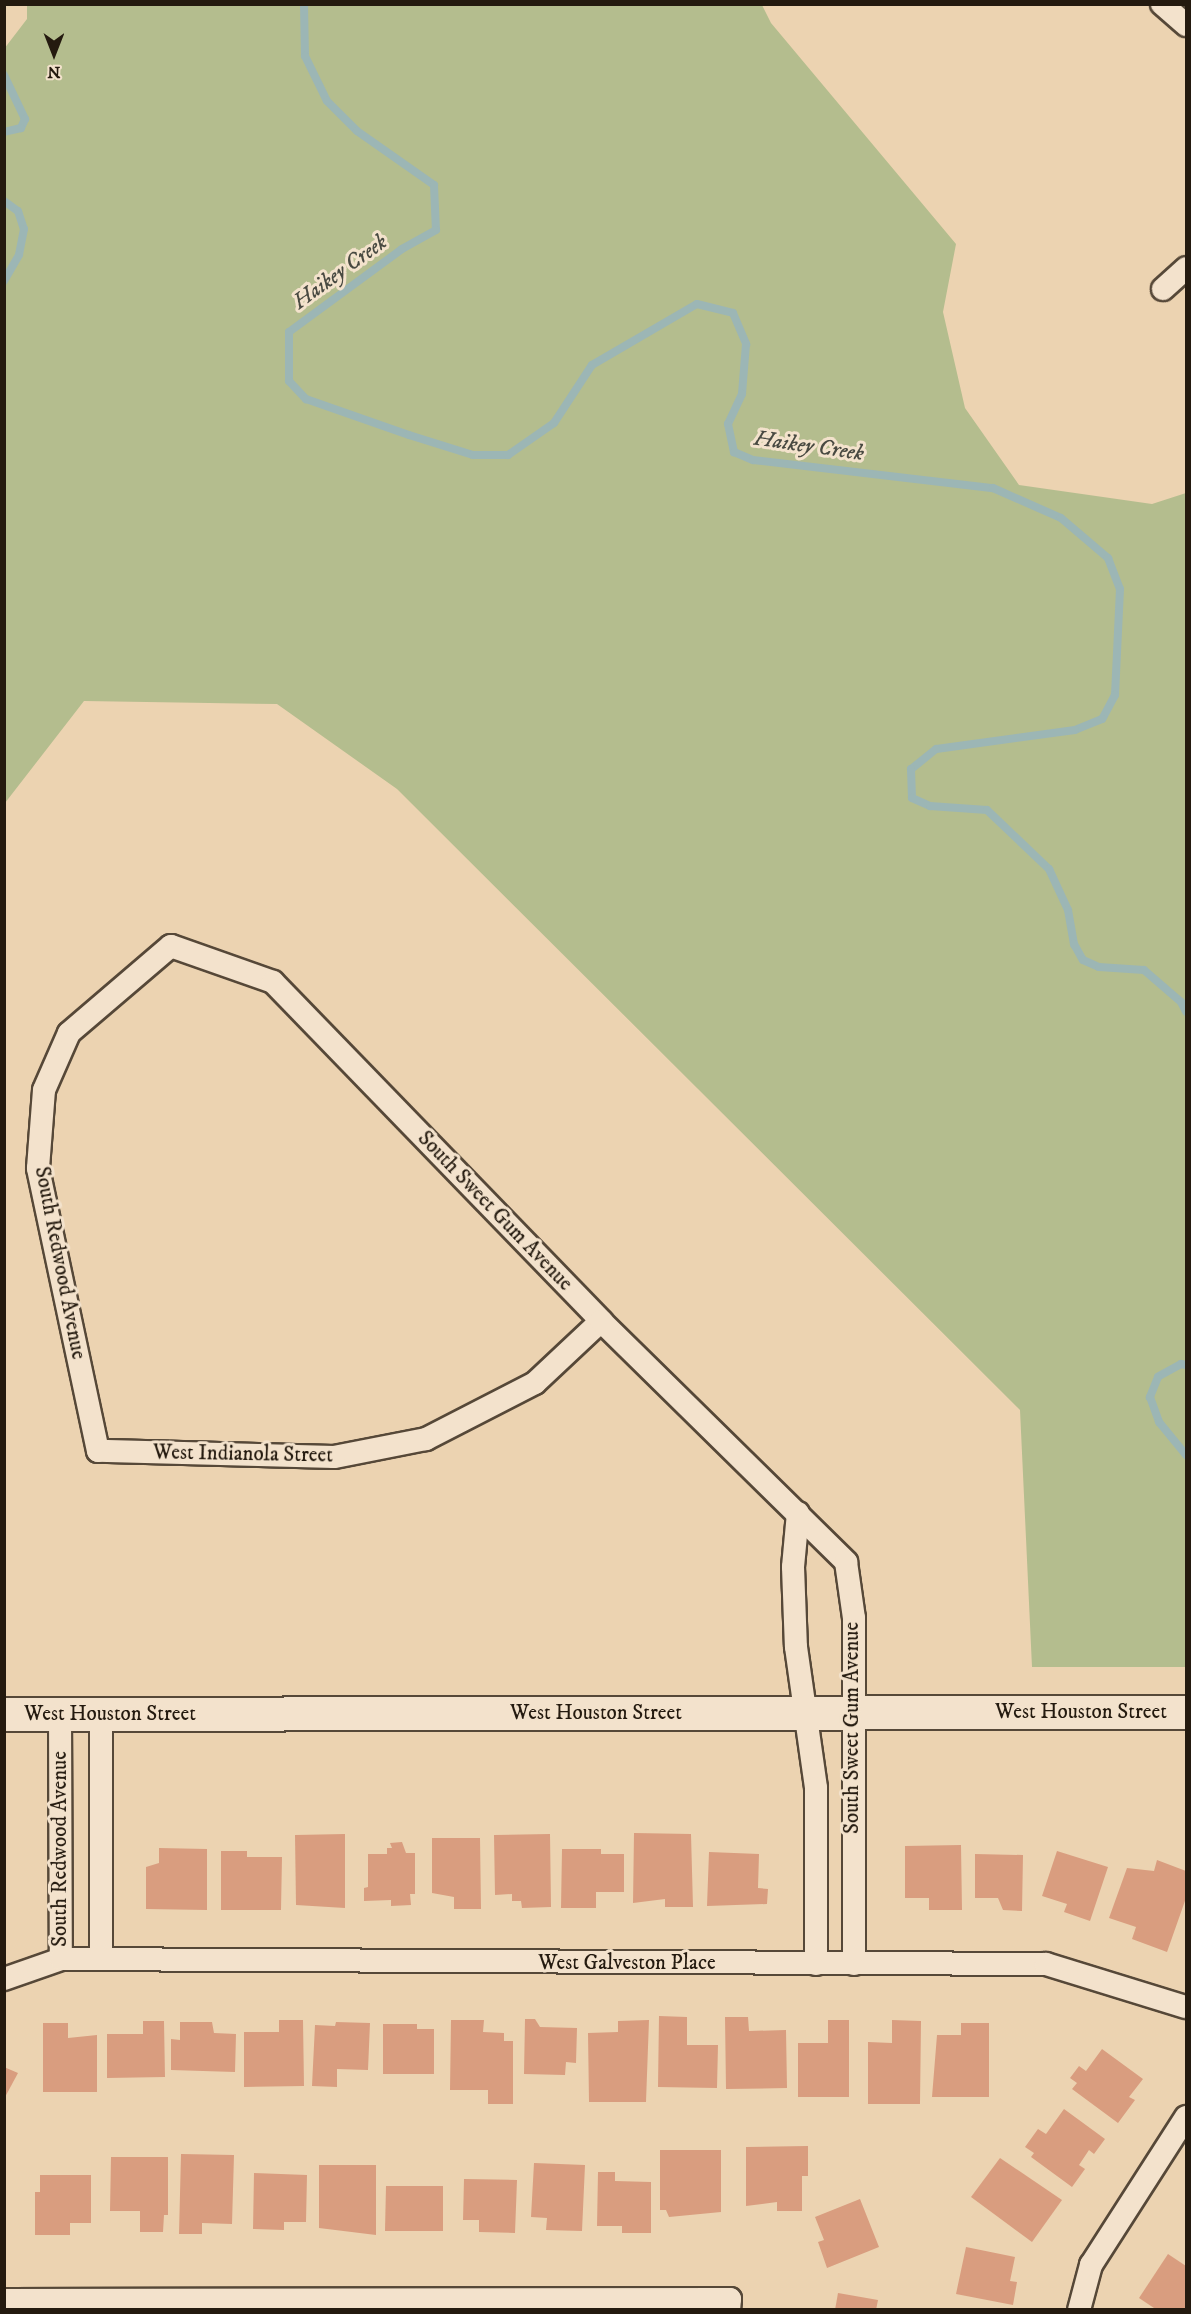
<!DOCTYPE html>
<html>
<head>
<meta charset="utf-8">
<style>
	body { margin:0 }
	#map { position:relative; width:1191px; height:2314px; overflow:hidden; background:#ecd3b1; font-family:"IM FELL DW Pica",serif }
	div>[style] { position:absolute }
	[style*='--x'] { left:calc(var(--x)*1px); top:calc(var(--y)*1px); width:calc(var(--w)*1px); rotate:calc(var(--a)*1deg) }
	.green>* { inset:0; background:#b4bd8e }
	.stream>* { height:8px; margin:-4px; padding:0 4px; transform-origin:4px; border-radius:4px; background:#9cb6b5 }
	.building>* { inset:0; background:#d99d7f }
	.roads { filter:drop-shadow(2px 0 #564838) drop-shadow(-2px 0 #564838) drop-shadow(0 2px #564838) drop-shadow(0 -2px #564838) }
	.street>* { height:22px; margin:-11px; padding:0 11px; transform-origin:11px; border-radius:11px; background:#f3e2cc }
	.secondary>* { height:33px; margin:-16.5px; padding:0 16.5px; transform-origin:16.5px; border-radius:16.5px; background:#f3e2cc }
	span { translate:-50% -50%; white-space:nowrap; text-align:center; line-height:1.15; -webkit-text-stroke:6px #f3e2cc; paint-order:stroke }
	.street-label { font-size:21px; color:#241a0f }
	.water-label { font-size:22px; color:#484941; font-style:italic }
	.frame { position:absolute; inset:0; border:6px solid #241a0f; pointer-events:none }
	.north { position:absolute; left:24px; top:24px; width:60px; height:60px; -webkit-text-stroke:4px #f3e2cc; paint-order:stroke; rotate:180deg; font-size:16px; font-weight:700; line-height:24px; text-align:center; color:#241a0f }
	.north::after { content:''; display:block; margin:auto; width:21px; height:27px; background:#241a0f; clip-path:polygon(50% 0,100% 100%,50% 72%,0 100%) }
</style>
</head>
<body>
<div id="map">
	<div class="green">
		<div style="clip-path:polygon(27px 5px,762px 5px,771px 23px,956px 244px,943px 312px,965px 408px,1019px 485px,1152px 504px,1186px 493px,1186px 1667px,1032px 1667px,1020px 1410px,397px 789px,277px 704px,84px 701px,5px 803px,4px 49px,27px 19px)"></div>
	</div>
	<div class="stream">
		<div style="--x:304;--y:4;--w:52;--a:88.9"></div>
		<div style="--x:305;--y:56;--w:50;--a:63.9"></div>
		<div style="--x:327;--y:101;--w:42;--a:45"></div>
		<div style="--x:357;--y:131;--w:94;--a:35"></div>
		<div style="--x:434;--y:185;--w:45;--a:87.5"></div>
		<div style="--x:436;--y:230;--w:39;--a:151"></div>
		<div style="--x:402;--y:249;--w:140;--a:143.7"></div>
		<div style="--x:289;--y:332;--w:49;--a:90"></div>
		<div style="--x:289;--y:381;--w:25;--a:47"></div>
		<div style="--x:306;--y:399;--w:109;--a:19.3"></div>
		<div style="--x:409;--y:435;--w:67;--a:17.4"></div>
		<div style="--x:473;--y:455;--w:35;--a:0"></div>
		<div style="--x:508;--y:455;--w:56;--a:-34.8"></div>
		<div style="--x:554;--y:423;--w:69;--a:-56.8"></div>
		<div style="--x:592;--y:365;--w:121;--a:-30.2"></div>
		<div style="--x:697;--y:304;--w:37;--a:14"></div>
		<div style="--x:733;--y:313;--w:34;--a:67"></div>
		<div style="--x:746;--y:344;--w:50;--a:94.6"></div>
		<div style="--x:742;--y:394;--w:33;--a:115"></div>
		<div style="--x:728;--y:424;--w:29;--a:78"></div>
		<div style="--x:734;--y:452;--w:21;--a:23"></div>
		<div style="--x:753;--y:460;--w:242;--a:6.7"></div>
		<div style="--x:993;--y:488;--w:74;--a:23.8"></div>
		<div style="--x:1061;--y:518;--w:62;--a:40.4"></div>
		<div style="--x:1108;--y:558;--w:33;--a:69"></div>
		<div style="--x:1120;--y:589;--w:106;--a:92.7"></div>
		<div style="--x:1115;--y:695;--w:27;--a:118"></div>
		<div style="--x:1102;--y:719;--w:29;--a:158"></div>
		<div style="--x:1075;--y:730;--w:140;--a:172.2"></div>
		<div style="--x:936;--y:749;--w:32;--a:141"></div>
		<div style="--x:911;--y:769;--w:29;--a:88"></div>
		<div style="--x:912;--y:798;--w:20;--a:24"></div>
		<div style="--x:930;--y:806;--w:57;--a:4"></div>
		<div style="--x:987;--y:810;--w:86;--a:43.6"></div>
		<div style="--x:1049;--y:869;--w:45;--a:65.1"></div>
		<div style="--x:1068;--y:910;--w:35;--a:80"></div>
		<div style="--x:1074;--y:944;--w:18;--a:61"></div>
		<div style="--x:1083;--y:960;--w:17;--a:24"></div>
		<div style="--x:1099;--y:967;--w:45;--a:3.8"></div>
		<div style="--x:1144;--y:970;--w:49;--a:40.9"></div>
		<div style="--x:1181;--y:1002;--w:11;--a:63"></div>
		<div style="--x:4;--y:75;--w:49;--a:64.5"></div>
		<div style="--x:25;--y:119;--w:10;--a:114"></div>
		<div style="--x:21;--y:128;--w:17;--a:167"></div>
		<div style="--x:4;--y:201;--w:17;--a:36"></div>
		<div style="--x:18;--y:211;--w:19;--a:72"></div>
		<div style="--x:24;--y:229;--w:26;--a:101"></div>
		<div style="--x:19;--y:255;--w:30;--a:120"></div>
		<div style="--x:1186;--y:1365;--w:5;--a:-169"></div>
		<div style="--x:1181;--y:1364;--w:26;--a:151"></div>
		<div style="--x:1158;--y:1377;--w:22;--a:112"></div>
		<div style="--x:1150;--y:1397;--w:27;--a:70"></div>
		<div style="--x:1159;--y:1422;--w:43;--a:50.7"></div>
	</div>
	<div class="building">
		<div style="clip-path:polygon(634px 1833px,691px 1834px,693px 1907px,665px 1907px,665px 1899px,633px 1903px)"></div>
		<div style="clip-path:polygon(345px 1834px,345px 1908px,296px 1905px,295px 1835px)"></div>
		<div style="clip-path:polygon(550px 1834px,551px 1907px,522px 1908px,521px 1901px,512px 1901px,512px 1894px,495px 1895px,494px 1835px)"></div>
		<div style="clip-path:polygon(432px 1838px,480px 1838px,481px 1909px,454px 1909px,454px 1897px,432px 1893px)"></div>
		<div style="clip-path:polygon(402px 1842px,406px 1853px,415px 1853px,415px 1894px,410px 1894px,411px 1905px,391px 1906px,391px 1900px,364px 1901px,364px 1888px,368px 1887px,368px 1854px,387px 1854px,387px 1848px,392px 1848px,390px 1843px)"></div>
		<div style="clip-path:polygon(961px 1845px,962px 1910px,929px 1910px,929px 1898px,905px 1898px,905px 1846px)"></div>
		<div style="clip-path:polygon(159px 1848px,207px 1849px,207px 1910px,146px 1909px,146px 1867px,159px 1863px)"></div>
		<div style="clip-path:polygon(562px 1849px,601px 1849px,601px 1854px,624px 1854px,624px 1892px,596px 1892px,596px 1908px,561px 1908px)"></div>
		<div style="clip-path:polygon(221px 1851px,247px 1851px,247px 1857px,282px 1857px,281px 1910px,221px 1910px)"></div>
		<div style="clip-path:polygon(1057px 1851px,1108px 1867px,1090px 1921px,1064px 1912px,1067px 1904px,1042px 1896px)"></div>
		<div style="clip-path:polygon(709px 1852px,759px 1854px,758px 1888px,768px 1889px,767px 1904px,707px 1906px)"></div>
		<div style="clip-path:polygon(975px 1854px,1023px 1855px,1022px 1911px,1003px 1910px,998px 1898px,975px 1898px)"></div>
		<div style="clip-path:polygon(1157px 1860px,1186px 1871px,1186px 1898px,1167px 1952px,1132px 1939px,1136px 1927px,1109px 1918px,1127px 1868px,1154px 1871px)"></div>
		<div style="clip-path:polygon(659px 2016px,687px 2017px,687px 2045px,718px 2045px,717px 2088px,658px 2087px)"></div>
		<div style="clip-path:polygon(725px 2017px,748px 2017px,749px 2031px,786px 2030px,787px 2088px,726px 2089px)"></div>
		<div style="clip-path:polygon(525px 2019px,535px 2019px,540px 2027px,577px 2028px,576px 2063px,566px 2062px,565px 2075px,524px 2074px)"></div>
		<div style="clip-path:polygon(279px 2020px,303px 2020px,304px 2086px,244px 2087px,244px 2032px,279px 2032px)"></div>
		<div style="clip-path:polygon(451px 2020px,484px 2020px,483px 2032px,504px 2033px,504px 2041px,513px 2041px,513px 2104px,488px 2104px,488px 2090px,450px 2090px)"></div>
		<div style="clip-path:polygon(649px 2020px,646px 2102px,589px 2102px,588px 2033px,618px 2032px,618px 2021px)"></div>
		<div style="clip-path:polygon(828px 2020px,849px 2020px,849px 2097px,798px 2097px,798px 2043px,828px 2043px)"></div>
		<div style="clip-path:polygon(892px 2020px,921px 2021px,920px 2104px,868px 2104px,868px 2042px,892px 2043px)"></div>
		<div style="clip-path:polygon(143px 2021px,164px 2021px,165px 2077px,107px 2078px,107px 2034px,143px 2034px)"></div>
		<div style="clip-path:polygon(180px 2022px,212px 2022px,214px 2033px,236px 2034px,235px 2072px,171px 2070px,171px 2039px,180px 2040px)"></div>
		<div style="clip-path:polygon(336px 2022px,370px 2023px,368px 2070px,337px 2069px,337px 2087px,312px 2086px,315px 2025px,335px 2026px)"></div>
		<div style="clip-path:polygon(43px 2023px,68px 2023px,68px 2038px,97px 2035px,97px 2092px,43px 2092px)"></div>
		<div style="clip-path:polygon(961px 2023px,989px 2023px,989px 2097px,932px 2097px,937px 2035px,961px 2035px)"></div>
		<div style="clip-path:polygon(383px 2024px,417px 2024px,417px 2029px,434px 2029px,434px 2074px,383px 2074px)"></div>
		<div style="clip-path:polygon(1102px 2049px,1143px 2079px,1129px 2097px,1135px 2100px,1118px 2123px,1072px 2089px,1077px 2083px,1070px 2078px,1079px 2066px,1086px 2071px)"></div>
		<div style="clip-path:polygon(4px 2067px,18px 2073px,4px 2099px)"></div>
		<div style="clip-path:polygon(1064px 2109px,1105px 2139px,1094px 2154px,1089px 2150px,1079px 2165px,1085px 2169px,1072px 2187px,1031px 2157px,1034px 2153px,1025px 2147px,1038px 2129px,1046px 2134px)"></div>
		<div style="clip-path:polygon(808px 2146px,808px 2176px,802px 2176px,802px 2211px,777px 2211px,777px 2202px,746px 2206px,746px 2147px)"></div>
		<div style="clip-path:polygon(660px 2150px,721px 2150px,721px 2212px,669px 2217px,666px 2210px,660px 2210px)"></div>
		<div style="clip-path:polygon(181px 2154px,234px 2155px,232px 2224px,202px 2223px,202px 2234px,179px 2234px)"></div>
		<div style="clip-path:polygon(111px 2157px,168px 2157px,168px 2215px,164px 2215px,163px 2232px,140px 2232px,140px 2211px,110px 2211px)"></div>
		<div style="clip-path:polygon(1000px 2158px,1062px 2200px,1032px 2242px,971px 2197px)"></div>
		<div style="clip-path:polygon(534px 2163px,585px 2165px,582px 2231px,546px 2230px,547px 2218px,531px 2217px)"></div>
		<div style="clip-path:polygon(319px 2165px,376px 2165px,376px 2235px,319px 2228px)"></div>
		<div style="clip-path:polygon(598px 2172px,615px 2172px,615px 2181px,651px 2182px,651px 2233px,622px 2233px,622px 2226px,597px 2226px)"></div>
		<div style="clip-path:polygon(254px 2173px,307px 2175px,306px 2222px,284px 2222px,284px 2230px,253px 2229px)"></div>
		<div style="clip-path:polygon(40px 2175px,91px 2175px,91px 2223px,70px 2223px,70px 2235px,35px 2235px,35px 2192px,40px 2192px)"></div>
		<div style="clip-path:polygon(464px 2179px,517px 2180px,515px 2233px,479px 2232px,479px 2220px,463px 2220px)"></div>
		<div style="clip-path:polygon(386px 2186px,443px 2186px,443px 2231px,385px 2231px)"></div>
		<div style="clip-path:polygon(860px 2199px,879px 2247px,827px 2268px,818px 2242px,824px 2240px,815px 2217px)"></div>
		<div style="clip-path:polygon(966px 2247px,1015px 2257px,1010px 2281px,1017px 2282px,1013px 2305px,956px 2294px)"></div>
		<div style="clip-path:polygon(1168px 2254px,1186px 2266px,1186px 2310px,1157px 2310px,1139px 2298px)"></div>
		<div style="clip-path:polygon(838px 2293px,878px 2300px,876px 2310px,835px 2310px)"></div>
	</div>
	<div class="roads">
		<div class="street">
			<div style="--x:1162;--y:4;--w:32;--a:41"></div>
			<div style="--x:1163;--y:289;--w:31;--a:-42"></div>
			<div style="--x:601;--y:1321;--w:91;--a:136.8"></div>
			<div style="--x:535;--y:1383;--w:123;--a:152.8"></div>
			<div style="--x:426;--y:1439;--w:94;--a:168.9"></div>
			<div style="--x:334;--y:1457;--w:236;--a:-178.5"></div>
			<div style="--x:98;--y:1451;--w:289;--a:-102"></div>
			<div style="--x:38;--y:1168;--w:78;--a:-85.6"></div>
			<div style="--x:44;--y:1090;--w:62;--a:-66.3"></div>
			<div style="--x:69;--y:1033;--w:134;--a:-40.5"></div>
			<div style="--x:171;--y:946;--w:108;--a:19.4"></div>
			<div style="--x:273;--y:982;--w:472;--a:45.9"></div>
			<div style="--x:601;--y:1321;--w:344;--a:44.5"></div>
			<div style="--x:846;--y:1562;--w:57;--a:81.9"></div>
			<div style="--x:854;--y:1618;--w:346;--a:90"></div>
			<div style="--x:798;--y:1513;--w:54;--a:95.3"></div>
			<div style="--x:793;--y:1567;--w:80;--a:87.9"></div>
			<div style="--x:796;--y:1647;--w:142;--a:81.9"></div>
			<div style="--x:816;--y:1788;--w:176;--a:90"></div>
			<div style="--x:60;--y:1714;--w:245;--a:89.8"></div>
			<div style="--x:101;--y:1714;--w:245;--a:90"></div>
			<div style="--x:4;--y:1979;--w:60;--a:-19.3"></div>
			<div style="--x:61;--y:1959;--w:985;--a:0.29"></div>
			<div style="--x:1046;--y:1964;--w:146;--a:17.1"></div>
			<div style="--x:4;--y:2300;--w:726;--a:-0.08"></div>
			<div style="--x:730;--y:2299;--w:11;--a:95"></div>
			<div style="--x:1079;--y:2310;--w:47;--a:-75.1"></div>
			<div style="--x:1091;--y:2265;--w:176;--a:-57.3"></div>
		</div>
		<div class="secondary">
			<div style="--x:4;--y:1714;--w:1182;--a:-0.1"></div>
		</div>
	</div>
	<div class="street-label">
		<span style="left:495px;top:1211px;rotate:46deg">South Sweet Gum Avenue</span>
		<span style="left:60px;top:1263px;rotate:79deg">South Redwood Avenue</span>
		<span style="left:243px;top:1454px;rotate:1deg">West Indianola Street</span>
		<span style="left:1081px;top:1712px">West Houston Street</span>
		<span style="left:596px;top:1713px">West Houston Street</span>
		<span style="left:110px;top:1714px">West Houston Street</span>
		<span style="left:852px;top:1728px;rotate:-90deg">South Sweet Gum Avenue</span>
		<span style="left:60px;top:1849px;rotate:-90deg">South Redwood Avenue</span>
		<span style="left:627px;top:1963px">West Galveston Place</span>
	</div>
	<div class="water-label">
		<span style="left:340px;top:272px;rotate:-36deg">Haikey Creek</span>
		<span style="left:809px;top:446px;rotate:8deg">Haikey Creek</span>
	</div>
	<div class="frame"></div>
	<div class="north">N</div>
</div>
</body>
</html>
